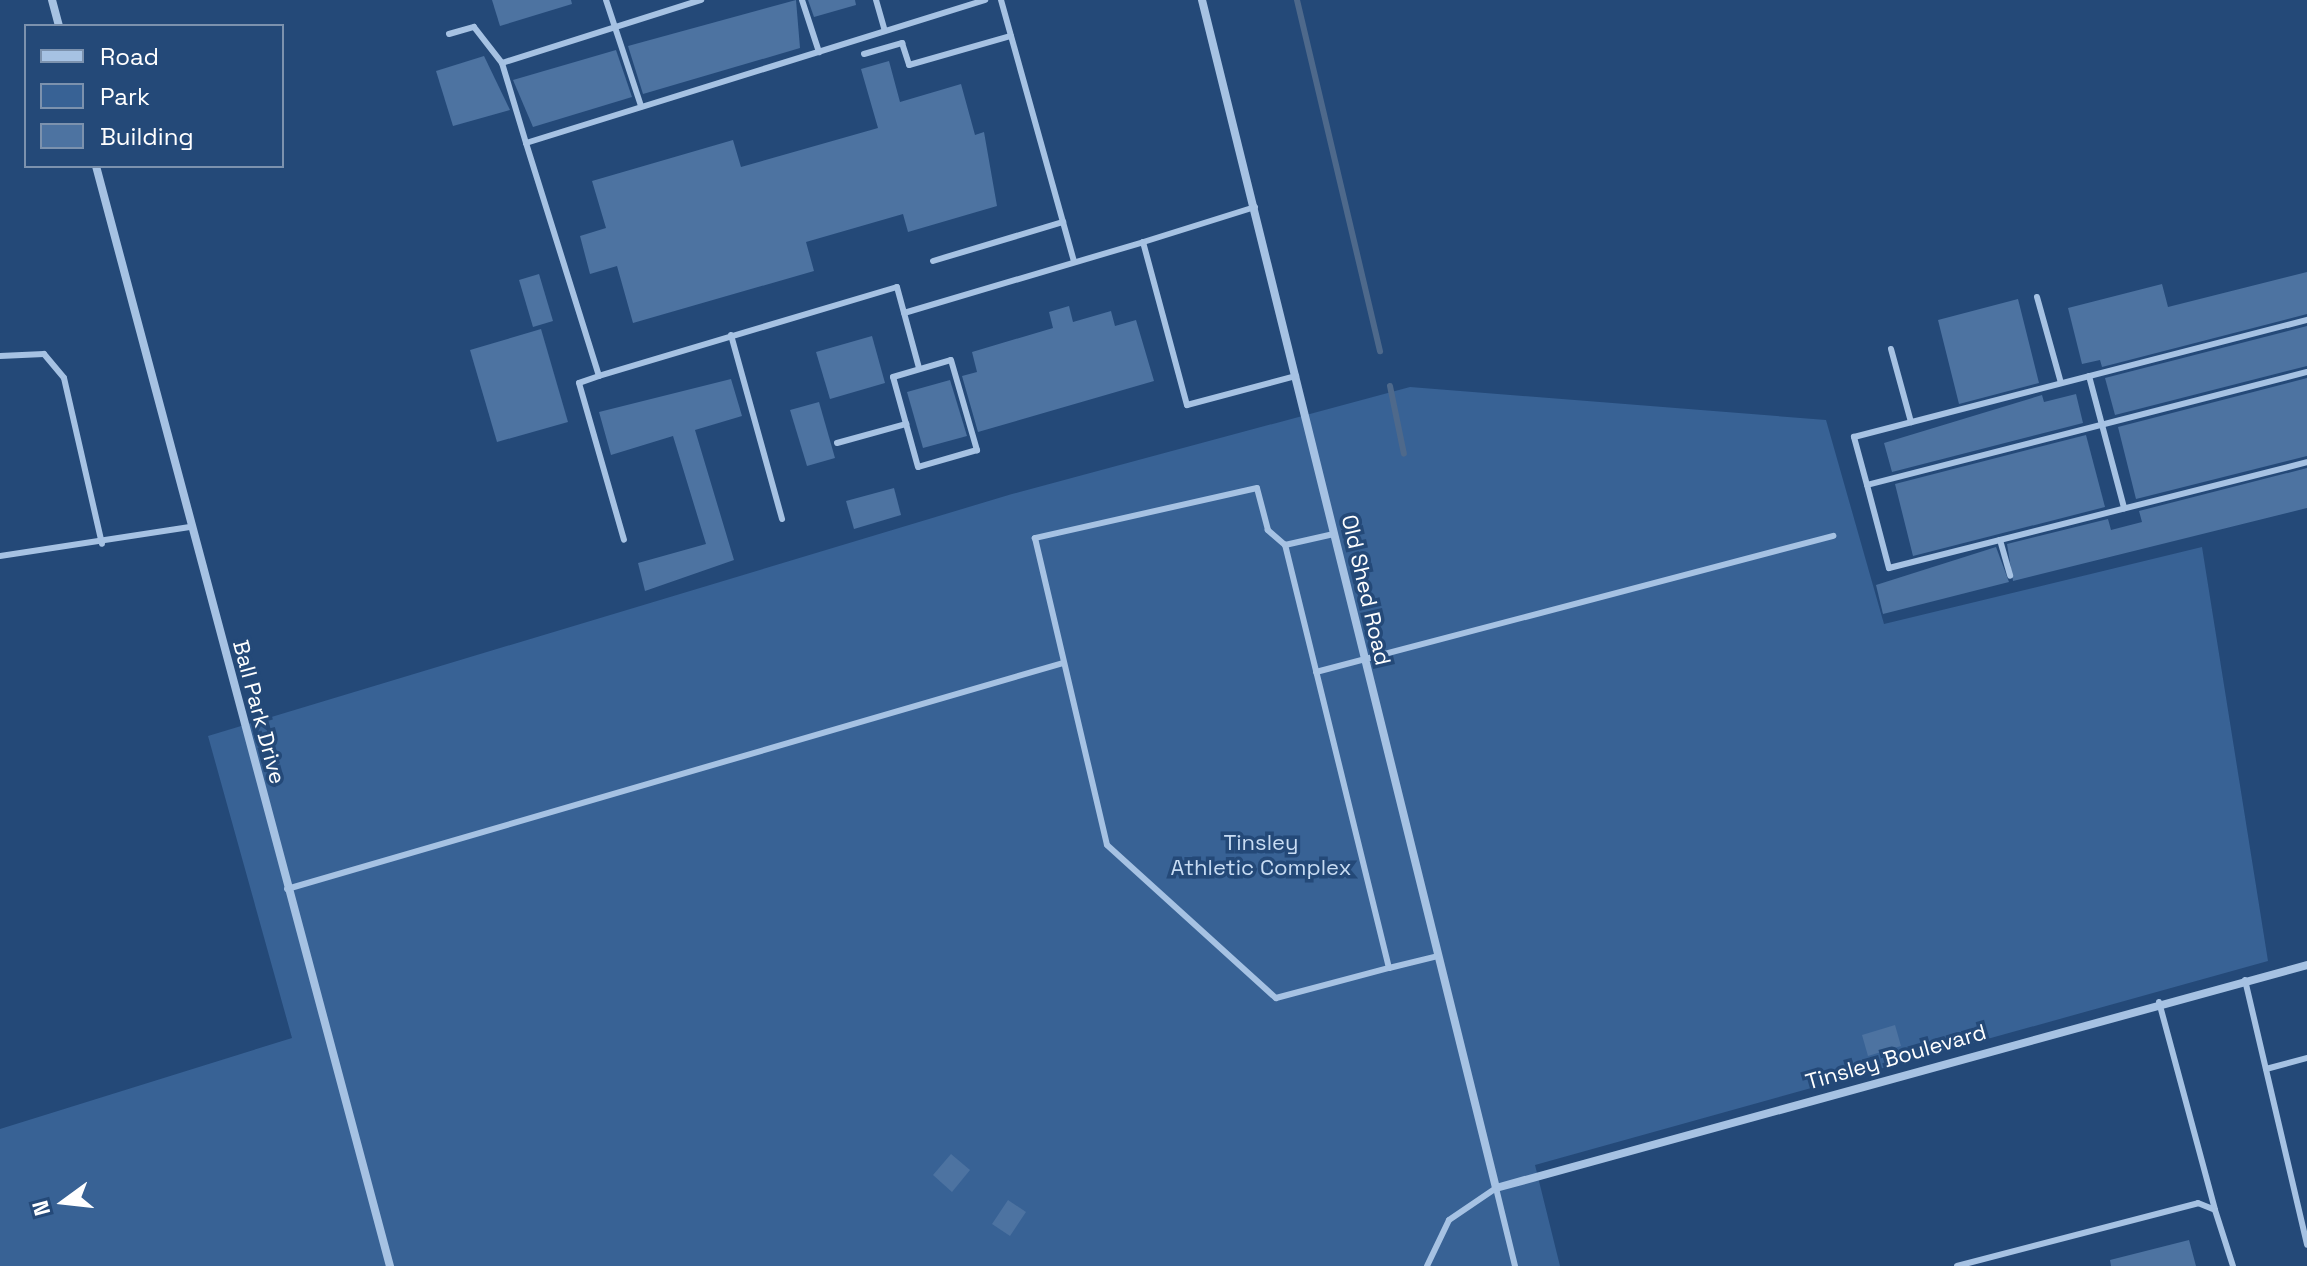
<!DOCTYPE html>
<html>
<head>
<meta charset="utf-8">
<style>
	body { margin:0 }
	#map { position:relative; width:2307px; height:1266px; overflow:hidden; background:#244978; font-family:"Space Grotesk",sans-serif }
	div>[style] { position:absolute }
	[style*='--x'] { left:calc(var(--x)*1px); top:calc(var(--y)*1px); width:calc(var(--w)*1px); rotate:calc(var(--a)*1deg) }
	.green>* { inset:0; background:#386295 }
	.stream>* { height:6px; margin:-3px; padding:0 3px; transform-origin:3px; border-radius:3px; background:#4e698b }
	.building>* { inset:0; background:#4d73a1 }
	.lane>* { height:6px; margin:-3px; padding:0 3px; transform-origin:3px; border-radius:3px; background:#a6c2e3 }
	.street>* { height:8px; margin:-4px; padding:0 4px; transform-origin:4px; border-radius:4px; background:#a6c2e3 }
	span { translate:-50% -50%; white-space:nowrap; text-align:center; line-height:1.15; -webkit-text-stroke:7px #244978; paint-order:stroke }
	.street-label { font-size:22px; color:#fff }
	.park-label { font-size:22px; color:#c8dcf3 }
	.legend { position:absolute; left:24px; top:24px; width:260px; height:144px; box-sizing:border-box; background:#244978; border:2px solid #7c92ae; margin:0; padding:10px 14px; list-style:none; font-size:24px; color:#fff }
	.legend li { display:flex; align-items:center; gap:16px; height:40px }
	.legend b { width:40px; border:2px solid #7c92ae }
	.north { position:absolute; left:24px; top:1162px; width:80px; height:80px; -webkit-text-stroke:6px #244978; paint-order:stroke; rotate:255deg; font-size:22px; font-weight:700; line-height:32px; text-align:center; color:#fff }
	.north::after { content:''; display:block; margin:auto; width:28px; height:36px; background:#fff; clip-path:polygon(50% 0,100% 100%,50% 72%,0 100%) }
</style>
</head>
<body>
<div id="map">
	<div class="green">
		<div style="clip-path:polygon(1410px 387px,1826px 420px,1884px 624px,2202px 547px,2268px 961px,1535px 1165px,1560px 1266px,0 1266px,0 1129px,292px 1038px,208px 736px,1012px 494px)"></div>
	</div>
	<div class="stream">
		<div style="--x:1297;--y:0;--w:361;--a:76.7"></div>
		<div style="--x:1390;--y:386;--w:69;--a:78.4"></div>
	</div>
	<div class="building">
		<div style="clip-path:polygon(492px 0,571px 0,572px 4px,500px 26px)"></div>
		<div style="clip-path:polygon(796px 0,800px 48px,643px 94px,628px 46px)"></div>
		<div style="clip-path:polygon(808px 0,855px 0,856px 5px,814px 17px)"></div>
		<div style="clip-path:polygon(616px 50px,632px 97px,533px 127px,513px 80px)"></div>
		<div style="clip-path:polygon(484px 56px,510px 110px,453px 126px,436px 71px)"></div>
		<div style="clip-path:polygon(889px 61px,900px 102px,961px 84px,975px 135px,984px 132px,997px 206px,908px 232px,903px 214px,806px 242px,814px 271px,633px 323px,617px 266px,590px 274px,580px 236px,606px 228px,592px 181px,733px 140px,741px 167px,878px 128px,861px 69px)"></div>
		<div style="clip-path:polygon(2307px 272px,2307px 314px,2102px 367px,2100px 360px,2082px 364px,2068px 308px,2162px 284px,2168px 307px)"></div>
		<div style="clip-path:polygon(539px 274px,553px 321px,533px 327px,519px 280px)"></div>
		<div style="clip-path:polygon(2018px 299px,2039px 383px,1959px 404px,1938px 320px)"></div>
		<div style="clip-path:polygon(1069px 306px,1073px 322px,1111px 311px,1115px 326px,1136px 320px,1154px 381px,978px 432px,962px 376px,977px 372px,972px 352px,1053px 328px,1049px 312px)"></div>
		<div style="clip-path:polygon(2307px 326px,2307px 366px,2115px 415px,2105px 378px)"></div>
		<div style="clip-path:polygon(541px 329px,568px 422px,497px 442px,470px 350px)"></div>
		<div style="clip-path:polygon(872px 336px,885px 383px,830px 399px,816px 352px)"></div>
		<div style="clip-path:polygon(2307px 378px,2307px 456px,2136px 499px,2118px 427px)"></div>
		<div style="clip-path:polygon(731px 379px,742px 416px,695px 430px,734px 560px,645px 591px,638px 563px,706px 544px,673px 436px,611px 455px,599px 412px)"></div>
		<div style="clip-path:polygon(950px 380px,967px 436px,923px 448px,907px 392px)"></div>
		<div style="clip-path:polygon(2076px 394px,2083px 423px,1892px 472px,1884px 443px,2042px 395px,2044px 402px)"></div>
		<div style="clip-path:polygon(819px 402px,835px 458px,807px 466px,790px 410px)"></div>
		<div style="clip-path:polygon(2086px 435px,2105px 507px,1913px 556px,1895px 484px)"></div>
		<div style="clip-path:polygon(2307px 468px,2307px 508px,2013px 581px,2007px 544px,2108px 519px,2111px 530px,2142px 522px,2139px 511px)"></div>
		<div style="clip-path:polygon(894px 488px,901px 515px,854px 529px,846px 501px)"></div>
		<div style="clip-path:polygon(1996px 547px,2009px 582px,1883px 614px,1876px 585px)"></div>
		<div style="clip-path:polygon(1895px 1025px,1901px 1046px,1868px 1056px,1862px 1035px)"></div>
		<div style="clip-path:polygon(951px 1154px,970px 1170px,952px 1192px,933px 1175px)"></div>
		<div style="clip-path:polygon(1008px 1200px,1026px 1212px,1010px 1236px,992px 1224px)"></div>
		<div style="clip-path:polygon(2189px 1240px,2196px 1266px,2111px 1266px,2110px 1260px)"></div>
	</div>
	<div class="lane">
		<div style="--x:606;--y:0;--w:112;--a:71.7"></div>
		<div style="--x:802;--y:0;--w:55;--a:71.9"></div>
		<div style="--x:876;--y:0;--w:32;--a:74"></div>
		<div style="--x:1001;--y:0;--w:272;--a:74.4"></div>
		<div style="--x:449;--y:34;--w:26;--a:-16"></div>
		<div style="--x:474;--y:27;--w:46;--a:52.1"></div>
		<div style="--x:864;--y:54;--w:40;--a:-16"></div>
		<div style="--x:902;--y:43;--w:23;--a:72"></div>
		<div style="--x:909;--y:65;--w:106;--a:-15.9"></div>
		<div style="--x:526;--y:143;--w:84;--a:-106.7"></div>
		<div style="--x:502;--y:63;--w:209;--a:-17.6"></div>
		<div style="--x:1255;--y:207;--w:117;--a:162.6"></div>
		<div style="--x:1143;--y:242;--w:169;--a:74.9"></div>
		<div style="--x:1187;--y:405;--w:113;--a:-14.9"></div>
		<div style="--x:933;--y:261;--w:136;--a:-16.7"></div>
		<div style="--x:2037;--y:297;--w:89;--a:74.4"></div>
		<div style="--x:904;--y:313;--w:249;--a:-16.5"></div>
		<div style="--x:731;--y:335;--w:191;--a:74.5"></div>
		<div style="--x:1891;--y:349;--w:76;--a:74.7"></div>
		<div style="--x:0;--y:356;--w:44;--a:-2.6"></div>
		<div style="--x:44;--y:354;--w:31;--a:50"></div>
		<div style="--x:64;--y:378;--w:170;--a:77.1"></div>
		<div style="--x:951;--y:360;--w:94;--a:73.9"></div>
		<div style="--x:977;--y:450;--w:61;--a:163.9"></div>
		<div style="--x:918;--y:467;--w:93;--a:-105.5"></div>
		<div style="--x:893;--y:377;--w:60;--a:-16.3"></div>
		<div style="--x:919;--y:368;--w:84;--a:-105.2"></div>
		<div style="--x:897;--y:287;--w:311;--a:163.4"></div>
		<div style="--x:599;--y:376;--w:244;--a:-107.4"></div>
		<div style="--x:526;--y:143;--w:481;--a:-17.3"></div>
		<div style="--x:2307;--y:372;--w:454;--a:165.6"></div>
		<div style="--x:1867;--y:485;--w:86;--a:75.2"></div>
		<div style="--x:1889;--y:568;--w:431;--a:-14.2"></div>
		<div style="--x:599;--y:376;--w:21;--a:161"></div>
		<div style="--x:579;--y:383;--w:163;--a:74"></div>
		<div style="--x:2089;--y:376;--w:137;--a:75.1"></div>
		<div style="--x:837;--y:443;--w:72;--a:-15.4"></div>
		<div style="--x:1867;--y:485;--w:50;--a:-105.2"></div>
		<div style="--x:1854;--y:437;--w:468;--a:-14.5"></div>
		<div style="--x:2000;--y:540;--w:37;--a:74"></div>
		<div style="--x:1285;--y:545;--w:50;--a:-12.7"></div>
		<div style="--x:0;--y:556;--w:192;--a:-8.7"></div>
		<div style="--x:1316;--y:672;--w:535;--a:-14.74"></div>
		<div style="--x:287;--y:889;--w:808;--a:-16.24"></div>
		<div style="--x:1389;--y:968;--w:436;--a:-103.8"></div>
		<div style="--x:1285;--y:545;--w:23;--a:-139"></div>
		<div style="--x:1268;--y:530;--w:43;--a:-104.7"></div>
		<div style="--x:1257;--y:488;--w:228;--a:167.3"></div>
		<div style="--x:1035;--y:538;--w:315;--a:76.8"></div>
		<div style="--x:1107;--y:845;--w:228;--a:42.2"></div>
		<div style="--x:1276;--y:998;--w:117;--a:-14.9"></div>
		<div style="--x:1389;--y:968;--w:50;--a:-13.8"></div>
		<div style="--x:2245;--y:980;--w:272;--a:76.8"></div>
		<div style="--x:2159;--y:1002;--w:215;--a:74.9"></div>
		<div style="--x:2266;--y:1069;--w:42;--a:-15"></div>
		<div style="--x:1427;--y:1266;--w:51;--a:-64.4"></div>
		<div style="--x:1449;--y:1220;--w:57;--a:-34.2"></div>
		<div style="--x:1496;--y:1188;--w:80;--a:76.3"></div>
		<div style="--x:1957;--y:1266;--w:249;--a:-14.6"></div>
		<div style="--x:2198;--y:1203;--w:18;--a:22"></div>
		<div style="--x:2215;--y:1210;--w:59;--a:72.2"></div>
	</div>
	<div class="street">
		<div style="--x:52;--y:0;--w:27;--a:75"></div>
		<div style="--x:1202;--y:0;--w:1224;--a:76.1"></div>
		<div style="--x:1496;--y:1188;--w:841;--a:-15.37"></div>
		<div style="--x:96;--y:166;--w:1139;--a:75.04"></div>
	</div>
	<div class="street-label">
		<span style="left:1366px;top:590px;rotate:77deg">Old Shed Road</span>
		<span style="left:259px;top:712px;rotate:75deg">Ball Park Drive</span>
		<span style="left:1896px;top:1057px;rotate:-16deg">Tinsley Boulevard</span>
	</div>
	<div class="park-label">
		<span style="left:1261px;top:855px">Tinsley<br>Athletic Complex</span>
	</div>
	<ul class="legend">
	<li><b style="height:10px;background:#a6c2e3"></b>Road</li>
	<li><b style="height:22px;background:#386295"></b>Park</li>
	<li><b style="height:22px;background:#4d73a1"></b>Building</li>
	</ul>
	<div class="north">N</div>
</div>
</body>
</html>
